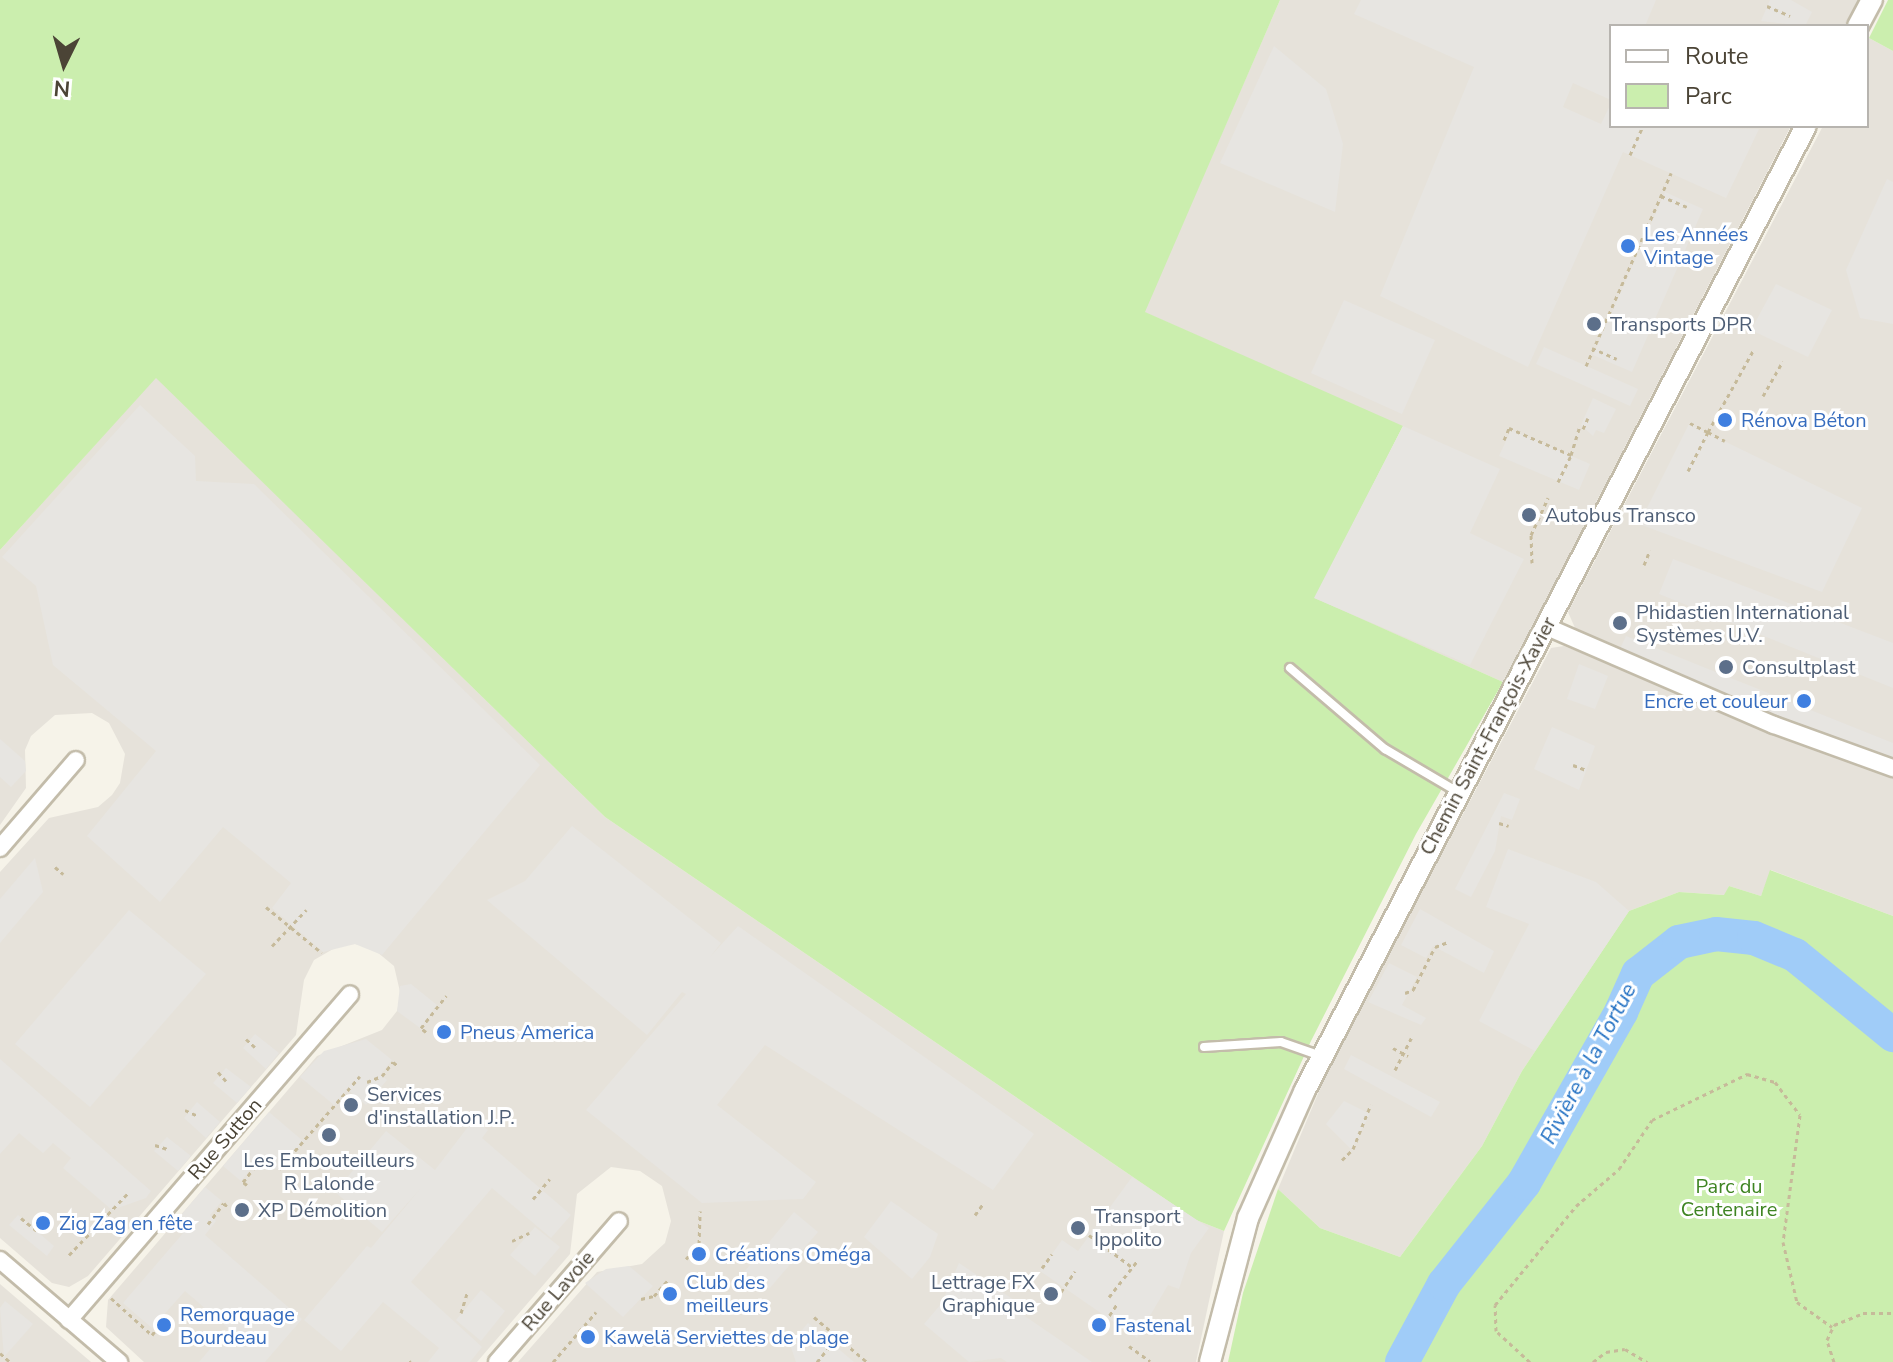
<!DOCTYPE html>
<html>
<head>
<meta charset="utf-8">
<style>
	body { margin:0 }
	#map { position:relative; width:1893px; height:1362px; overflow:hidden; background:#f6f3e9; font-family:"Nunito Sans",sans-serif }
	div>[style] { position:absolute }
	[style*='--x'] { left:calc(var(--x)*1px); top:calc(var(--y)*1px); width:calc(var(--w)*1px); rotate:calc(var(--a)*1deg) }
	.industrial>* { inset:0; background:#e6e2da }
	.green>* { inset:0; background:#cbeeae }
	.parking>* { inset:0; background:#e7e5e1 }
	.river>* { height:34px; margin:-17px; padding:0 17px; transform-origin:17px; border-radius:17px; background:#a0ccf8 }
	.path>* { height:3px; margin-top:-1.5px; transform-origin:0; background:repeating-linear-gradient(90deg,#c6ba9a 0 4px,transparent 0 8px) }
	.roads { filter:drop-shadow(2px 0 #c3bcaa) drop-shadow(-2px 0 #c3bcaa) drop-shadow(0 2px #c3bcaa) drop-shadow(0 -2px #c3bcaa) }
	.service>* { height:8px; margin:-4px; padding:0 4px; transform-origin:4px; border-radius:4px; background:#fff }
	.minor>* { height:16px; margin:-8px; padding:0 8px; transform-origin:8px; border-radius:8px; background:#fff }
	.tertiary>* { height:20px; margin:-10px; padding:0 10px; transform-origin:10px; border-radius:10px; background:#fff }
	.dots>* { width:22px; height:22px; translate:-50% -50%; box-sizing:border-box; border:4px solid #fff; border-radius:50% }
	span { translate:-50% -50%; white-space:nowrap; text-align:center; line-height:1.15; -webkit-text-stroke:6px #fff; paint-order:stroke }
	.shop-label { font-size:20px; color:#366cbe }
	.left { translate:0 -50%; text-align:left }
	.right { translate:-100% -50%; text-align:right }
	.service-label { font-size:20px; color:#4e5e75 }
	.street-label { font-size:20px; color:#4b4436 }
	.park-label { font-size:20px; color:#3e8422 }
	.water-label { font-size:22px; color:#2371c3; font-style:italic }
	.legend { position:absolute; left:1609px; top:24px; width:260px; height:104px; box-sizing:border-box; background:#fff; border:2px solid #b7b4af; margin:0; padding:10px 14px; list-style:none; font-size:24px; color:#4b4436 }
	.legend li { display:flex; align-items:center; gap:16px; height:40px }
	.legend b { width:40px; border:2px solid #b7b4af }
	.north { position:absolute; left:24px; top:24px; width:80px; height:80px; -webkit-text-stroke:6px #fff; paint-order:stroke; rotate:185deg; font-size:22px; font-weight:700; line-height:32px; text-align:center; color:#4b4436 }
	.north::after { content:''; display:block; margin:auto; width:28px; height:36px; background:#4b4436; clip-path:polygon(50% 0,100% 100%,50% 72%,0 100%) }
</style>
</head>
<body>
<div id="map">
	<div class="industrial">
		<div style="clip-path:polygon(1280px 0,1859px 0,1845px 26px,1611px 26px,1611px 126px,1791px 126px,1503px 682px,1314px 598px,1403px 427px,1144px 312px)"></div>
		<div style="clip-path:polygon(1869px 38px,1893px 51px,1893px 759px,1619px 649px,1575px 628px,1568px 612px,1823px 126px,1867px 126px)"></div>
		<div style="clip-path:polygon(156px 377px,605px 817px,1196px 1220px,1224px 1231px,1196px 1362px,518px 1362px,597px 1272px,642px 1264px,665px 1243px,671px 1221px,662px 1186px,640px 1171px,611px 1167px,577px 1194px,570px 1254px,477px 1362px,144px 1362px,106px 1327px,108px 1300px,317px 1056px,382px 1030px,397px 1011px,401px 996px,394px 966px,371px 947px,355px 944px,340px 945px,314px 960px,304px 980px,296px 1035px,88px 1276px,69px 1287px,52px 1283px,0 1238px,0 872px,49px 818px,98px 807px,112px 795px,120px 783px,125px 754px,109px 723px,92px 713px,55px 715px,31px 736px,25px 750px,26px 788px,0 825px,0 550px)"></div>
		<div style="clip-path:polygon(1564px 646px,1893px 777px,1893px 916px,1771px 870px,1761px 896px,1729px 886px,1725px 895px,1679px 892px,1629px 911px,1522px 1071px,1482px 1146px,1400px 1257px,1320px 1228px,1278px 1189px,1330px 1065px,1551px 648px)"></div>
		<div style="clip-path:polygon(0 1284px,91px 1362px,0 1362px)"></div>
	</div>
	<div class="green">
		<div style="clip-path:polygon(0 0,1280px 0,1145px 312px,1403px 426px,1315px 598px,1503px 682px,1416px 834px,1311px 1041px,1224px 1231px,1196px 1220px,605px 817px,156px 378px,0 550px)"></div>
		<div style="clip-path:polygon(1888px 0,1893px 0,1893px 51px,1869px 38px)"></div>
		<div style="clip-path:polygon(1770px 870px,1893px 916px,1893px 1362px,1228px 1362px,1243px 1293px,1278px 1189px,1320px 1228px,1400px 1257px,1482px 1146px,1522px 1071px,1629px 911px,1679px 892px,1724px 895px,1729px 886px,1761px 896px)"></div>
	</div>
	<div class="parking">
		<div style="clip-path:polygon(1361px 0,1656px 0,1645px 26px,1611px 26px,1611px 100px,1573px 83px,1563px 107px,1601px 124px,1611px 103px,1611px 126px,1759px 129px,1726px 198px,1623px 152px,1528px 367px,1380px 296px,1474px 67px,1354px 14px)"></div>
		<div style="clip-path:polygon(1770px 0,1791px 0,1812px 12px,1805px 26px,1761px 21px)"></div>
		<div style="clip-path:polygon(1274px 46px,1326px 89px,1343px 144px,1335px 212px,1220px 163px)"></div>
		<div style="clip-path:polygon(1887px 179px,1893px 182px,1893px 324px,1860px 318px,1846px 270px)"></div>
		<div style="clip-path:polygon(1665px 192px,1703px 209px,1632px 372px,1593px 355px)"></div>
		<div style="clip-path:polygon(1776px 284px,1832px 310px,1808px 357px,1751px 330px)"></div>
		<div style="clip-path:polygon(1344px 300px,1435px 340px,1402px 414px,1311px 373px)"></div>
		<div style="clip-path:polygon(1544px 347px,1638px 389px,1630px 406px,1536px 364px)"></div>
		<div style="clip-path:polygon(1593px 398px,1616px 409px,1604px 433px,1596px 430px,1593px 436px,1581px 425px)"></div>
		<div style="clip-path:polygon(140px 405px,195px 456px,196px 481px,254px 484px,540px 765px,382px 955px,355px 944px,323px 952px,272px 908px,291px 883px,223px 827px,160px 902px,87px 836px,156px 751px,53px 665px,36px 586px,2px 557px)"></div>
		<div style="clip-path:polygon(1689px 424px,1862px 508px,1822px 592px,1639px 524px)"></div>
		<div style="clip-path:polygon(1403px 426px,1500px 469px,1470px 533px,1524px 559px,1470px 665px,1314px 598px)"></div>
		<div style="clip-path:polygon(1511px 430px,1590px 464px,1579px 490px,1499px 456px)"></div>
		<div style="clip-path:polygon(1673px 559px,1893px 643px,1893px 688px,1659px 594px)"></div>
		<div style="clip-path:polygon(1626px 636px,1893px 743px,1893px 768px,1615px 659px)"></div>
		<div style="clip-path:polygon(1579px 664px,1608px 676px,1595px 709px,1567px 699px)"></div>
		<div style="clip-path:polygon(1552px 727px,1595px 746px,1579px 790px,1534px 769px)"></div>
		<div style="clip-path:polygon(0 739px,25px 761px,26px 771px,11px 787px,0 777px)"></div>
		<div style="clip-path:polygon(1504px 793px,1520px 799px,1512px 820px,1501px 816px,1495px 851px,1471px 897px,1455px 889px)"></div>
		<div style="clip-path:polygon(572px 826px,721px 943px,710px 957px,738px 926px,1034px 1134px,993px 1190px,765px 1045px,717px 1105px,816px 1182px,803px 1199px,702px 1203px,586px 1110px,686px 994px,682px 992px,647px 1035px,487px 900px,525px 881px)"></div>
		<div style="clip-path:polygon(1508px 849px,1596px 882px,1629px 911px,1535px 1051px,1479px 1021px,1529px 924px,1486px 907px)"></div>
		<div style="clip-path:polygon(35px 858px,43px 892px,0 943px,0 899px)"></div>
		<div style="clip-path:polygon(1420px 909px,1494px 951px,1484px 973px,1433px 946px,1426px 958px,1401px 945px)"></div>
		<div style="clip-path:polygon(129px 910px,206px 974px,90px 1107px,15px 1044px)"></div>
		<div style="clip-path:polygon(1389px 963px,1417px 977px,1402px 1005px,1426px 1018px,1421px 1025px,1368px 1002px)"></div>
		<div style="clip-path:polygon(411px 984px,437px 1005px,420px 1028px,397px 1011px,400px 986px)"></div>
		<div style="clip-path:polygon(255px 1034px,279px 1053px,266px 1069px,243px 1048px)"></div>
		<div style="clip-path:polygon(366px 1039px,392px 1060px,381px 1074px,387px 1080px,366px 1105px,347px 1089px,334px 1105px,300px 1077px,324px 1051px)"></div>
		<div style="clip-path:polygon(1351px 1055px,1440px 1102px,1431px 1117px,1344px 1069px)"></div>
		<div style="clip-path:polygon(0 1059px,151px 1191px,146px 1198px,112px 1210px,63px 1168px,71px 1158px,53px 1143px,43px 1153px,19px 1133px,0 1154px)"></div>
		<div style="clip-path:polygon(226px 1068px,251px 1087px,237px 1103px,213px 1083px)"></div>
		<div style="clip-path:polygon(1344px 1101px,1370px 1114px,1351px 1149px,1326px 1124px)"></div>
		<div style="clip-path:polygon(197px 1102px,220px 1122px,206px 1138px,184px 1118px)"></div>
		<div style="clip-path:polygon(269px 1112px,303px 1141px,279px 1169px,250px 1170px,241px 1181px,223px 1166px)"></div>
		<div style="clip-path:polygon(474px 1119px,488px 1130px,482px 1138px,571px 1215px,551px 1238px,492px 1188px,411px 1282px,482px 1347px,470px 1362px,428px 1362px,439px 1348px,383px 1302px,341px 1351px,304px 1320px,367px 1246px,371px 1248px,420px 1189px,382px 1232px,335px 1192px,386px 1131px,435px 1170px)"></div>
		<div style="clip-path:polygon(167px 1137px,191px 1156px,178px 1171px,154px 1151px)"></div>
		<div style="clip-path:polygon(1132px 1177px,1209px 1228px,1191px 1253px,1179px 1289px,1168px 1285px,1137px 1338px,1040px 1271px,1062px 1240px,1078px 1251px)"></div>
		<div style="clip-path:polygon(205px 1187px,222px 1201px,210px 1215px,216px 1221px,205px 1235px,302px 1319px,265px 1362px,199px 1362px,228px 1328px,185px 1291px,152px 1328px,123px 1303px,191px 1224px,181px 1215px)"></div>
		<div style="clip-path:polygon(891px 1201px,938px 1234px,930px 1257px,912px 1279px,864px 1237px)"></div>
		<div style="clip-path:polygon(794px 1212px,818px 1232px,769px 1289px,745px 1271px)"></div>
		<div style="clip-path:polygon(18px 1215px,54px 1246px,47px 1256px,9px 1225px)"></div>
		<div style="clip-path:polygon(535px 1227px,560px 1247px,535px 1276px,510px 1255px)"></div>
		<div style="clip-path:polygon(959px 1263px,1017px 1302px,1013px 1308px,1092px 1362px,1007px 1362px,1001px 1358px,969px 1362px,924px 1324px,941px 1304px)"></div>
		<div style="clip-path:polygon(629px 1266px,653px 1286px,623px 1317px,585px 1283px,606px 1269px)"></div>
		<div style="clip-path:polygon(481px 1290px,505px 1311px,481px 1341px,456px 1320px)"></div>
		<div style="clip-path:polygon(5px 1301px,33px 1324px,4px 1357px,0 1308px)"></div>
		<div style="clip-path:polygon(808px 1323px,854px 1362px,796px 1362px,790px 1344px)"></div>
	</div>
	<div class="river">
		<div style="--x:1402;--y:1362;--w:89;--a:-61.7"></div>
		<div style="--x:1444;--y:1284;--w:129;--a:-51.6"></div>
		<div style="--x:1524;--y:1183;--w:197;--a:-60.4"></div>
		<div style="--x:1621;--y:1012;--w:42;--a:-65.9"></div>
		<div style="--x:1638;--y:974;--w:52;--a:-38"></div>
		<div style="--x:1679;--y:942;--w:38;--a:-12"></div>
		<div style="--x:1716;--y:934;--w:38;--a:6"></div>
		<div style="--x:1754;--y:938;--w:44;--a:22.5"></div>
		<div style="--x:1795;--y:955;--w:127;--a:39.2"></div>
	</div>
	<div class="path">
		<div style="--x:1767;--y:6;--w:25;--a:23"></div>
		<div style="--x:1630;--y:155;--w:32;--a:-66"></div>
		<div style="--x:1661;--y:196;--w:28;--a:23"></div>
		<div style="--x:1592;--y:348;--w:27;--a:24"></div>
		<div style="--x:1586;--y:366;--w:211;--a:-66.2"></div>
		<div style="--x:1763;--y:396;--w:40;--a:-60.3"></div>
		<div style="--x:1690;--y:423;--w:20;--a:27"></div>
		<div style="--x:1708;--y:432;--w:95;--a:-61"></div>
		<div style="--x:1583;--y:429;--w:12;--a:-66"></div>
		<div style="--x:1504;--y:440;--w:13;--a:-67"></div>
		<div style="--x:1509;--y:428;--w:68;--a:23.5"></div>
		<div style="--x:1571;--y:455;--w:28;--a:-73"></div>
		<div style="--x:1688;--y:471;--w:44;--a:-62.9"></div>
		<div style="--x:1708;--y:432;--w:19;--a:28"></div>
		<div style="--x:1558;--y:482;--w:30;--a:-64"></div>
		<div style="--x:1532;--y:563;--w:28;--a:-92"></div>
		<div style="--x:1531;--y:535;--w:41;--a:-65.3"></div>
		<div style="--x:1644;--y:565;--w:16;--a:-68"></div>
		<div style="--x:1573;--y:765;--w:14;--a:21"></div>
		<div style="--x:1499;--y:823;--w:10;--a:17"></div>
		<div style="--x:55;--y:867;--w:11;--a:41"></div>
		<div style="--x:266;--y:907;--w:72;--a:39.4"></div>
		<div style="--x:272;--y:946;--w:50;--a:-46.6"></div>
		<div style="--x:1405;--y:993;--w:9;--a:-21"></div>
		<div style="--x:1413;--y:990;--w:48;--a:-62.9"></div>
		<div style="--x:1435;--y:947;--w:14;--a:-21"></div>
		<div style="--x:426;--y:1032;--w:6;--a:-141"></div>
		<div style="--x:421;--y:1028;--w:41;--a:-52"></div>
		<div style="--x:246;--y:1039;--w:12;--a:42"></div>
		<div style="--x:1393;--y:1048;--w:17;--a:28"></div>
		<div style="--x:1395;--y:1070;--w:37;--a:-63"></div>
		<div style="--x:218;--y:1072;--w:12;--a:48"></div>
		<div style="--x:367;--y:1082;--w:16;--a:-22"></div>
		<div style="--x:382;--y:1076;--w:18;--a:-52"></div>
		<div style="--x:393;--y:1062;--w:6;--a:39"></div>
		<div style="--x:185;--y:1110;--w:14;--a:25"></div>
		<div style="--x:155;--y:1145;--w:13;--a:18"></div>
		<div style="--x:1342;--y:1160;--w:16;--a:-45"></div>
		<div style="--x:1353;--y:1149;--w:48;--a:-68.2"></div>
		<div style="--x:279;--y:1169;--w:123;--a:-48.9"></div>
		<div style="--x:247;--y:1185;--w:5;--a:-143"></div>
		<div style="--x:243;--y:1182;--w:33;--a:-52"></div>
		<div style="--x:533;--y:1199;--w:26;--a:-50"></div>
		<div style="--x:975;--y:1215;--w:14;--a:-54"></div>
		<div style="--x:21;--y:1218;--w:22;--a:39"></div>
		<div style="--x:208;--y:1224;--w:26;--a:-53"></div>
		<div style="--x:224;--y:1203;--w:6;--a:51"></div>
		<div style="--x:1089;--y:1235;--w:54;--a:36.7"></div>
		<div style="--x:512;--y:1241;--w:19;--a:-25"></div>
		<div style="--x:69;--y:1255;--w:86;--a:-46.4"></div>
		<div style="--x:686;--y:1259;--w:20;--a:-49"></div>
		<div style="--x:699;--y:1244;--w:33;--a:-88"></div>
		<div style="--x:1042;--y:1268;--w:17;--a:-54"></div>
		<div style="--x:1061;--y:1292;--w:25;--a:-56"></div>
		<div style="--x:1109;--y:1297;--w:47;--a:-51.9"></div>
		<div style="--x:111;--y:1298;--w:55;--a:42.1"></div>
		<div style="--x:152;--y:1335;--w:5;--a:-53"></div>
		<div style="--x:641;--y:1299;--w:13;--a:-13"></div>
		<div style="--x:654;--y:1296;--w:23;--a:-49"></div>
		<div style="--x:461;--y:1313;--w:21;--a:-73"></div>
		<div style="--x:814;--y:1317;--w:70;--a:40.3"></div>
		<div style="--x:1105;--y:1322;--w:23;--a:-56"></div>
		<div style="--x:1129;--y:1346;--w:26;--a:36"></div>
		<div style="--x:0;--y:1353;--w:13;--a:42"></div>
		<div style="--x:409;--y:1361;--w:2;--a:27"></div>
		<div style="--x:553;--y:1362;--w:66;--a:-49.3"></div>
		<div style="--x:817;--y:1362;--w:32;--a:-51"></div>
		<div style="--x:1530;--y:1362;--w:46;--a:-137.6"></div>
		<div style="--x:1496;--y:1331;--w:26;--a:-92"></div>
		<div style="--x:1495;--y:1305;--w:128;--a:-50.7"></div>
		<div style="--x:1576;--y:1206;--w:57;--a:-40.7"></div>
		<div style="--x:1619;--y:1169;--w:59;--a:-56"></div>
		<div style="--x:1652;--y:1120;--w:106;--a:-25.8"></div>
		<div style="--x:1747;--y:1074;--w:29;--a:16"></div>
		<div style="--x:1775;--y:1082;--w:41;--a:52.9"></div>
		<div style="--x:1800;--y:1115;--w:128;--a:97.6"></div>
		<div style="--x:1783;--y:1242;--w:62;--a:76.9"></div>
		<div style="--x:1797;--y:1302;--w:43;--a:35.5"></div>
		<div style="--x:1593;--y:1362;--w:16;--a:-38"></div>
		<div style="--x:1606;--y:1352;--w:19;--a:-9"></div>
		<div style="--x:1625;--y:1349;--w:26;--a:31"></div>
		<div style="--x:1834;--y:1362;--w:23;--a:-108"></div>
		<div style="--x:1827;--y:1340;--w:17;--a:-65"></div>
		<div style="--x:1834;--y:1325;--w:31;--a:-22"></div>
		<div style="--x:1863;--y:1313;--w:30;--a:0"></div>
	</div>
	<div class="roads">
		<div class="service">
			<div style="--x:1290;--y:668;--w:125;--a:40.5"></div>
			<div style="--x:1385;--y:749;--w:85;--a:30.5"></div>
			<div style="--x:1204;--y:1047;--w:77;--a:-3.7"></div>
			<div style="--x:1281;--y:1042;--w:42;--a:19.3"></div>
		</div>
		<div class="minor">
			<div style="--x:1545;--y:626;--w:249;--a:23.4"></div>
			<div style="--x:1774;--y:725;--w:127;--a:19.9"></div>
			<div style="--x:0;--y:848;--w:116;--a:-49.2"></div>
			<div style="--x:0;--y:1260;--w:157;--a:40.6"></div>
			<div style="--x:69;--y:1320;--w:430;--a:-49.2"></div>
			<div style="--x:497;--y:1362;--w:186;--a:-49.1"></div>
		</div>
		<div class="tertiary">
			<div style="--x:1858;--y:26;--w:30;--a:-62"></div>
			<div style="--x:1210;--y:1362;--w:149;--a:-75.2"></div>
			<div style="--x:1248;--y:1218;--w:140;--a:-66"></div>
			<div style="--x:1305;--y:1090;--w:1086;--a:-62.54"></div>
		</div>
	</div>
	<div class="dots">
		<div style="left:1628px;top:246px;background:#3f7fe0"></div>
		<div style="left:1594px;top:324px;background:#5c6f8a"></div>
		<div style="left:1725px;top:420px;background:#3f7fe0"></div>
		<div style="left:1529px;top:515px;background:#5c6f8a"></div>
		<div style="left:1620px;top:623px;background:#5c6f8a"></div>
		<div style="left:1726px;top:667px;background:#5c6f8a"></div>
		<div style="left:1804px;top:701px;background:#3f7fe0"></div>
		<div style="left:444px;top:1032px;background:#3f7fe0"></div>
		<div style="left:351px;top:1105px;background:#5c6f8a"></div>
		<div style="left:329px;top:1135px;background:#5c6f8a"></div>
		<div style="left:242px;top:1210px;background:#5c6f8a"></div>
		<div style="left:43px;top:1223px;background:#3f7fe0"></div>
		<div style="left:1078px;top:1228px;background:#5c6f8a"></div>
		<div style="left:699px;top:1254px;background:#3f7fe0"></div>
		<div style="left:670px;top:1294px;background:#3f7fe0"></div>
		<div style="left:1051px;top:1294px;background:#5c6f8a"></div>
		<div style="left:164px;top:1325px;background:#3f7fe0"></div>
		<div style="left:1099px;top:1325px;background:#3f7fe0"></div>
		<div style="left:588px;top:1337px;background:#3f7fe0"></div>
	</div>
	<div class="shop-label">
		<span class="left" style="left:1644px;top:246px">Les Années<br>Vintage</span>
		<span class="left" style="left:1741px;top:420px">Rénova Béton</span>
		<span class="right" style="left:1788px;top:701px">Encre et couleur</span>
		<span class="left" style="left:460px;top:1032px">Pneus America</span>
		<span class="left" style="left:59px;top:1223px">Zig Zag en fête</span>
		<span class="left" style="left:715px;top:1254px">Créations Oméga</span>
		<span class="left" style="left:686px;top:1294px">Club des<br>meilleurs</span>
		<span class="left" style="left:180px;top:1326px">Remorquage<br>Bourdeau</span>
		<span class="left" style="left:1115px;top:1325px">Fastenal</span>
		<span class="left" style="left:604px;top:1337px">Kawelä Serviettes de plage</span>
	</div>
	<div class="service-label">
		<span class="left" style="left:1610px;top:324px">Transports DPR</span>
		<span class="left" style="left:1545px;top:515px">Autobus Transco</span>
		<span class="left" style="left:1636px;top:624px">Phidastien International<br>Systèmes U.V.</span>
		<span class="left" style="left:1742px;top:667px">Consultplast</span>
		<span class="left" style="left:367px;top:1106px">Services<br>d'installation J.P.</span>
		<span style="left:329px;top:1172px">Les Embouteilleurs<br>R Lalonde</span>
		<span class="left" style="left:258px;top:1210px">XP Démolition</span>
		<span class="left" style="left:1094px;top:1228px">Transport<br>Ippolito</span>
		<span class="right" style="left:1035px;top:1294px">Lettrage FX<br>Graphique</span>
	</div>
	<div class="street-label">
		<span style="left:1488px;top:736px;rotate:-62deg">Chemin Saint-François-Xavier</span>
		<span style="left:225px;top:1139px;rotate:-49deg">Rue Sutton</span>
		<span style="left:558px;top:1291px;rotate:-49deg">Rue Lavoie</span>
	</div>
	<div class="park-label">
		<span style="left:1729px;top:1198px">Parc du<br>Centenaire</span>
	</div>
	<div class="water-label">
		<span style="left:1589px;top:1064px;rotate:-62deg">Rivière à la Tortue</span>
	</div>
	<ul class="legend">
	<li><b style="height:10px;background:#fff"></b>Route</li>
	<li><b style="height:22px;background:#cbeeae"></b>Parc</li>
	</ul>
	<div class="north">N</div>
</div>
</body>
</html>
